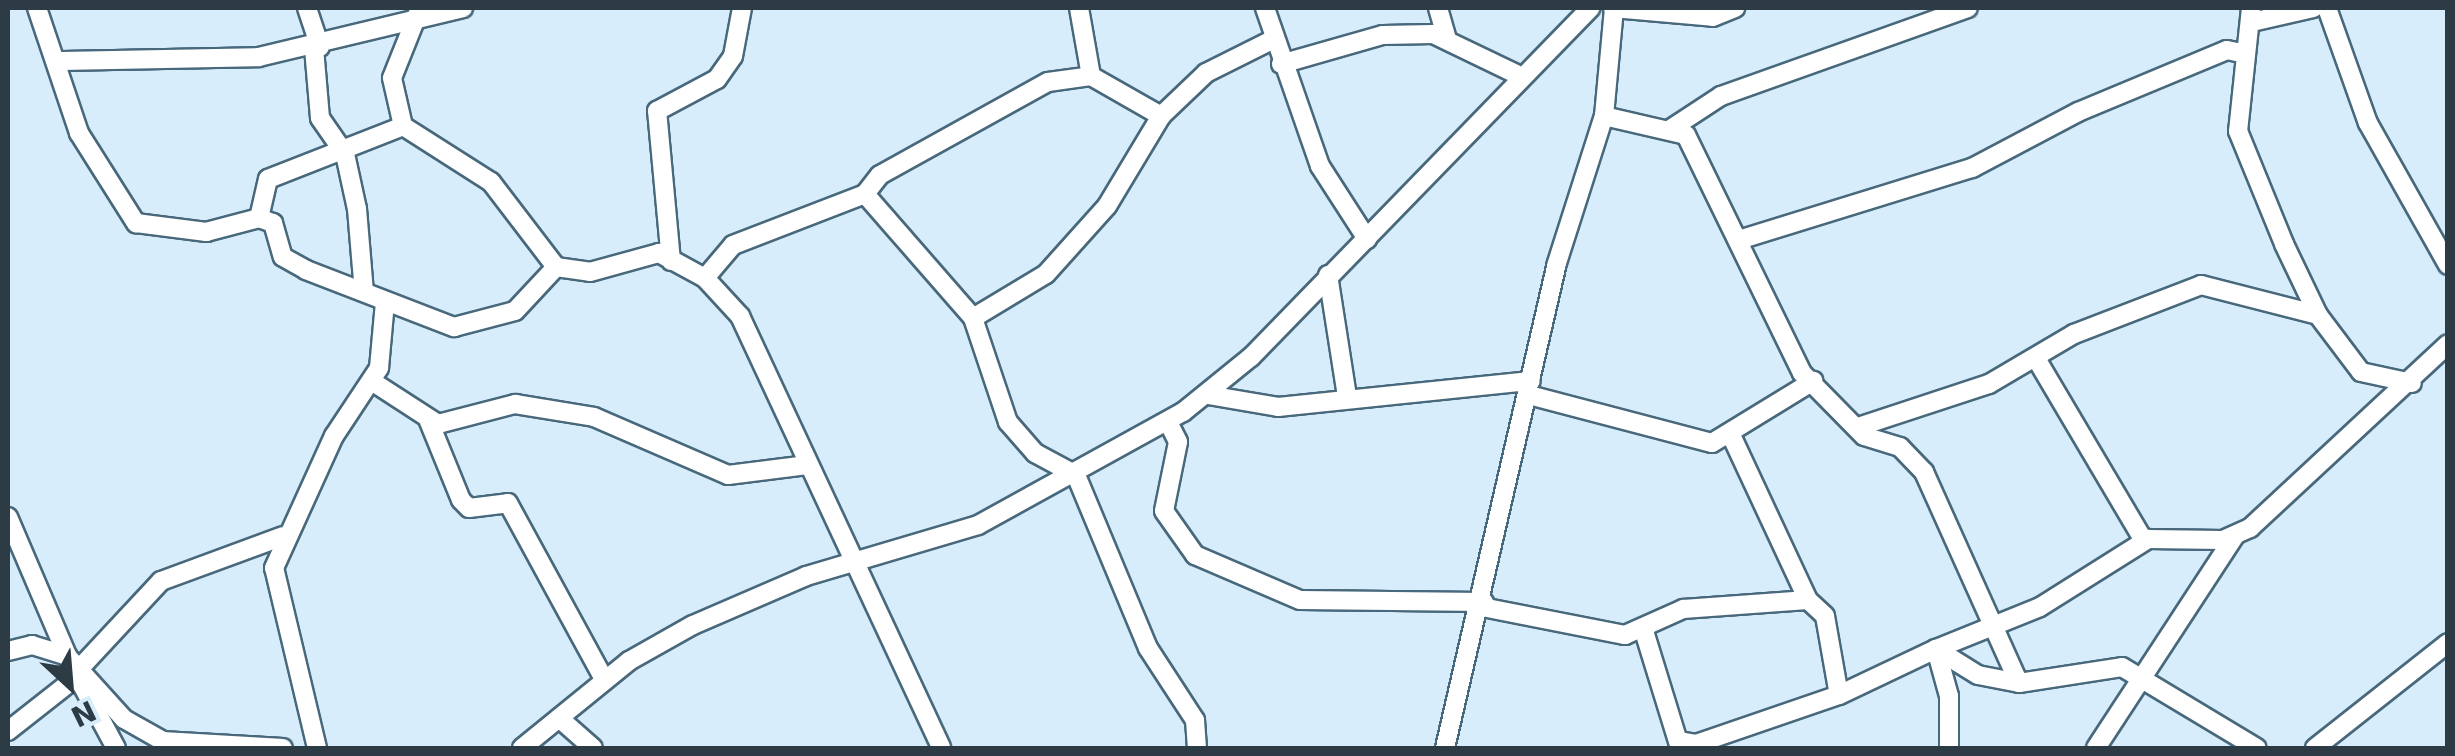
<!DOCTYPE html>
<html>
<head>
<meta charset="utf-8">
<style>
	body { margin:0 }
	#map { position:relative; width:2455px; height:756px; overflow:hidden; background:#d8edfc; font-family:"DejaVu Sans",sans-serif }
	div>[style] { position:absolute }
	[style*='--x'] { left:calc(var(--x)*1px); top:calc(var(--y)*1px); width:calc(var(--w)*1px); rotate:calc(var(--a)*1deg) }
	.roads { filter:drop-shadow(2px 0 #48687c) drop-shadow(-2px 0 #48687c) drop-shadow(0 2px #48687c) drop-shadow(0 -2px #48687c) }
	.street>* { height:18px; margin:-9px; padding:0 9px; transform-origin:9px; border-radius:9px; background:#fff }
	span { translate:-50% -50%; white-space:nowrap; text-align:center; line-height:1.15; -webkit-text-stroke:10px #d8edfc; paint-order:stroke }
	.frame { position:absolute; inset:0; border:10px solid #2d3b44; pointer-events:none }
	.north { position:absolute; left:20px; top:636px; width:100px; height:100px; -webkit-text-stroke:8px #d8edfc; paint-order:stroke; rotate:154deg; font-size:28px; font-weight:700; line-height:40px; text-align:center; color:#2d3b44 }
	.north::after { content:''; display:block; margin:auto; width:35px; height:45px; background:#2d3b44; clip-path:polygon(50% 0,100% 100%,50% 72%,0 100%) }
</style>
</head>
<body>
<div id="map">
	<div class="roads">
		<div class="street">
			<div style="--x:37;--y:8;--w:132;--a:71.4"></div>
			<div style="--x:79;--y:133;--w:107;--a:57.7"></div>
			<div style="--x:136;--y:223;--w:71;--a:7.3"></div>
			<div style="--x:206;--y:232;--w:55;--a:-14.8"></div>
			<div style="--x:259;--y:218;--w:15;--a:20"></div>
			<div style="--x:273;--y:223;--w:35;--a:74"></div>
			<div style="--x:283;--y:257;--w:26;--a:29"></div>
			<div style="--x:306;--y:270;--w:159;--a:21.1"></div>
			<div style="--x:454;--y:327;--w:63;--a:-14.7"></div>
			<div style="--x:515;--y:311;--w:60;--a:-47"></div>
			<div style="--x:307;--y:8;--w:41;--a:71.6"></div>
			<div style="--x:420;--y:8;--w:75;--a:111.8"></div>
			<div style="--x:392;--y:78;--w:49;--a:77.1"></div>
			<div style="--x:403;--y:126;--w:104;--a:32.5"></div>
			<div style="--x:491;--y:182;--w:107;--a:52.6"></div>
			<div style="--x:556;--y:267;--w:34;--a:8"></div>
			<div style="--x:590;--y:272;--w:72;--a:-15.4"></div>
			<div style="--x:659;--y:253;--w:52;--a:28.5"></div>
			<div style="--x:705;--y:278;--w:52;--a:47.4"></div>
			<div style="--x:740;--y:316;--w:476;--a:65"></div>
			<div style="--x:1079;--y:8;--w:69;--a:80"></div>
			<div style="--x:1265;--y:8;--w:167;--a:70.8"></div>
			<div style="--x:1320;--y:166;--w:87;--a:57.2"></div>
			<div style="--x:1438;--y:8;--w:32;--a:74"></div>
			<div style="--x:1613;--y:8;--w:100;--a:5.1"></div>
			<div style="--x:1713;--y:17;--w:24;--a:-22"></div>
			<div style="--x:2251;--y:8;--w:124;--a:96"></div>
			<div style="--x:2238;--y:131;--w:122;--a:67.8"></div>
			<div style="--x:2284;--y:244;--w:79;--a:64.4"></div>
			<div style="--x:2318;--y:315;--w:71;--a:53"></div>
			<div style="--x:2361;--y:372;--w:52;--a:12.2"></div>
			<div style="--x:2327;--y:8;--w:122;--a:70.4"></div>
			<div style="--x:2368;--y:123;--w:163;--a:60.6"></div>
			<div style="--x:2252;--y:22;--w:63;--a:-12.9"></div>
			<div style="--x:314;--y:48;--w:70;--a:85.1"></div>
			<div style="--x:320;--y:118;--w:44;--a:55.2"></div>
			<div style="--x:345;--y:154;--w:56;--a:77.7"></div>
			<div style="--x:357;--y:209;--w:83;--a:85.2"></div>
			<div style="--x:58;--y:61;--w:201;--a:-1.1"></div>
			<div style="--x:259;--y:57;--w:210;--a:-13.5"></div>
			<div style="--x:1281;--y:64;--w:106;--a:-15.9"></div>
			<div style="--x:1383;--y:35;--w:50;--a:-1.1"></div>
			<div style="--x:1433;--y:34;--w:92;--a:25.7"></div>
			<div style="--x:1604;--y:116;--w:84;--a:13"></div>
			<div style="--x:1686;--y:135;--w:265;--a:64"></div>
			<div style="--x:1802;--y:373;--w:88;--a:45.5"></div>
			<div style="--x:1864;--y:436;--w:38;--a:17"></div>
			<div style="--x:1900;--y:447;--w:35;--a:46"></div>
			<div style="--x:1924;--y:472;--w:231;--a:65.8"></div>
			<div style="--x:1669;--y:130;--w:62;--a:-33.2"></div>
			<div style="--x:1721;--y:96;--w:262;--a:-19.6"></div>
			<div style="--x:865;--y:194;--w:164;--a:48.9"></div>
			<div style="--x:973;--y:318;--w:110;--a:71.4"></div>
			<div style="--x:1008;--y:422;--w:41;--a:48.9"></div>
			<div style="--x:1035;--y:453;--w:47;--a:28.2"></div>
			<div style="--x:1076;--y:475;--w:187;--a:67.4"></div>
			<div style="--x:1148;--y:648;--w:86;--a:56.9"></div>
			<div style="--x:1195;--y:720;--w:28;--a:86"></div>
			<div style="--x:259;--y:218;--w:40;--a:-77"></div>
			<div style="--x:268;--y:179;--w:145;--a:-21.4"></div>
			<div style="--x:1742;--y:239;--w:241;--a:-17.2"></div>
			<div style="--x:1972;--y:168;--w:120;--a:-27.8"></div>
			<div style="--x:2078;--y:112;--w:161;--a:-22.6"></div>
			<div style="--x:2227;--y:50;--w:14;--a:12"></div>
			<div style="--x:671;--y:261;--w:151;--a:-95.3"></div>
			<div style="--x:657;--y:111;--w:68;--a:-28.1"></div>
			<div style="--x:717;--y:79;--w:28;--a:-55"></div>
			<div style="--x:733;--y:56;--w:49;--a:-79.4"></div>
			<div style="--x:1328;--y:275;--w:123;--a:81.1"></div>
			<div style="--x:705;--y:278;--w:43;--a:-49.7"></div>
			<div style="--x:733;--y:245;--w:142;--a:-21.1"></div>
			<div style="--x:865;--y:194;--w:24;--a:-52"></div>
			<div style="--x:880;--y:175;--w:192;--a:-29"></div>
			<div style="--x:1048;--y:82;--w:43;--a:-7.9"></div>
			<div style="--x:1091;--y:76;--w:81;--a:29.7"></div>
			<div style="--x:973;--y:318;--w:85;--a:-31.1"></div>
			<div style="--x:1046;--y:274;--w:91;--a:-48.1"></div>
			<div style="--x:1107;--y:206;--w:105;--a:-59"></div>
			<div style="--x:1161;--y:116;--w:62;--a:-43.7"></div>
			<div style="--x:1206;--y:73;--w:76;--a:-26.6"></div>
			<div style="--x:2037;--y:360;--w:210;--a:59.4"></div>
			<div style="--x:373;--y:382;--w:77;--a:32.9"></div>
			<div style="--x:438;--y:424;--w:80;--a:-14.6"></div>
			<div style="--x:515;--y:404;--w:80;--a:9.3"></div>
			<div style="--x:594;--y:417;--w:146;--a:23.4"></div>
			<div style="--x:728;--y:475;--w:80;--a:-7.2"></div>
			<div style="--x:1208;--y:395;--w:71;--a:9.7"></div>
			<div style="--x:1278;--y:407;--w:254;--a:-5.9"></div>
			<div style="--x:1529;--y:395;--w:189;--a:14.7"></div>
			<div style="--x:1712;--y:443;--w:119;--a:-31.5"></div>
			<div style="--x:428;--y:419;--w:87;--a:67.8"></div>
			<div style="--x:461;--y:500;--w:11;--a:45"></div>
			<div style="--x:469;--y:508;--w:39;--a:-7"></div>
			<div style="--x:508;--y:503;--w:200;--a:61.4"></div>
			<div style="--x:1168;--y:422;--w:22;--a:63"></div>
			<div style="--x:1178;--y:442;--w:70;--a:101.5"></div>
			<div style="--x:1164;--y:511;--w:54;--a:54.8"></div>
			<div style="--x:1195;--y:555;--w:114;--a:23.2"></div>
			<div style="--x:1300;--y:600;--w:184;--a:0.6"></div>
			<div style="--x:1858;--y:427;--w:138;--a:-18.2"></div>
			<div style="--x:1989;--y:384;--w:99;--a:-30.5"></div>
			<div style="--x:2074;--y:334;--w:136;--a:-21.1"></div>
			<div style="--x:2201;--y:285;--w:121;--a:14.4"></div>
			<div style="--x:1731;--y:435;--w:182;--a:65"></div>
			<div style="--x:8;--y:517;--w:155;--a:66.9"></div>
			<div style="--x:1482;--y:607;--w:146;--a:11.1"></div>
			<div style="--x:1625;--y:635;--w:64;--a:-24.1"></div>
			<div style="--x:1683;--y:609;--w:125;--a:-4.1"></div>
			<div style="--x:1808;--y:600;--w:23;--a:43"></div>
			<div style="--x:1825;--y:616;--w:80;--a:80"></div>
			<div style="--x:1839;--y:695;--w:107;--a:-25.4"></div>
			<div style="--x:1936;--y:649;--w:49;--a:31.8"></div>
			<div style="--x:1978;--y:675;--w:42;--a:11"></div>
			<div style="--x:2019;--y:683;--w:104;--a:-8.8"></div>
			<div style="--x:2122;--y:667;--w:157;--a:31"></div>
			<div style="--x:1644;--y:631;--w:122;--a:72.9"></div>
			<div style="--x:8;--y:651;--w:25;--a:-14"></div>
			<div style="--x:32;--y:645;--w:37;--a:17"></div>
			<div style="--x:67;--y:656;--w:85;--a:47.9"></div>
			<div style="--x:124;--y:719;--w:45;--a:29.4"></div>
			<div style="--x:163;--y:741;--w:120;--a:3.3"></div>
			<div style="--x:80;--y:668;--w:119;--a:-47"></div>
			<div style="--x:161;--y:581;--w:130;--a:-20.2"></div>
			<div style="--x:81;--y:683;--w:74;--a:61.7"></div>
			<div style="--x:559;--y:718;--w:45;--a:41.4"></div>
			<div style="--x:8;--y:731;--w:89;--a:-38.2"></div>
			<div style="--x:1678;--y:741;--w:18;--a:9"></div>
			<div style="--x:1696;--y:744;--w:151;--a:-18.9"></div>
			<div style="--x:317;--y:748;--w:185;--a:-103.4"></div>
			<div style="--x:274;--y:568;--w:145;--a:-65.6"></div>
			<div style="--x:334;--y:436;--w:82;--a:-56.5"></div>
			<div style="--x:379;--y:368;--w:66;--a:-84.8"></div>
			<div style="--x:522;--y:748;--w:138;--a:-39.1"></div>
			<div style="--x:629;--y:661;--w:73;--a:-29.4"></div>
			<div style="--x:693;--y:625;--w:123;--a:-23.4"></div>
			<div style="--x:806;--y:576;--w:179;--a:-16.5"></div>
			<div style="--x:978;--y:525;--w:234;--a:-28.9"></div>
			<div style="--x:1183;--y:412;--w:87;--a:-39"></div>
			<div style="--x:1251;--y:357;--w:487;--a:-45.8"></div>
			<div style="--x:1445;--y:748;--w:495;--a:-77"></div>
			<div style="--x:1556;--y:266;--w:157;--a:-72.3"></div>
			<div style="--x:1604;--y:116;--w:108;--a:-84.7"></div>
			<div style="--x:1949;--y:748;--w:52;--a:-90"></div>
			<div style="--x:1949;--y:696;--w:49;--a:-105.5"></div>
			<div style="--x:1936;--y:649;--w:112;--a:-22"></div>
			<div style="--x:2040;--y:607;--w:128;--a:-32.2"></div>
			<div style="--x:2148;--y:539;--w:75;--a:0.8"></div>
			<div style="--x:2223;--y:540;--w:30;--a:-24"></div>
			<div style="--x:2250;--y:528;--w:270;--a:-42.9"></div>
			<div style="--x:2096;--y:748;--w:252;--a:-56.8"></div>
			<div style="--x:2315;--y:748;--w:169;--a:-38.3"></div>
		</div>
	</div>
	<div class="frame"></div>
	<div class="north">N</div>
</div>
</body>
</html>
